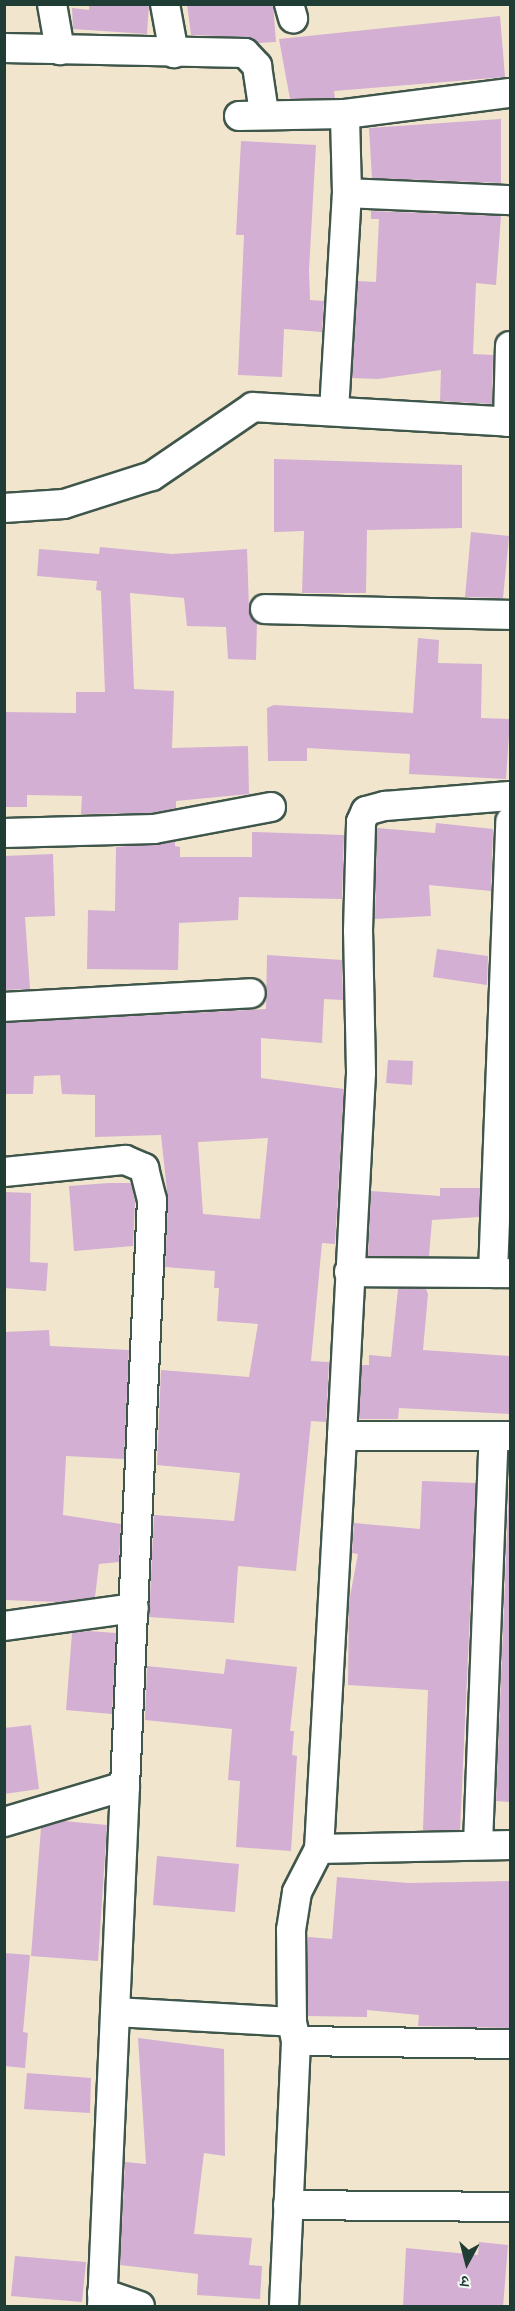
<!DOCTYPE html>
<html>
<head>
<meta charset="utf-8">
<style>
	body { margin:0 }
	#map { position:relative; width:515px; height:2311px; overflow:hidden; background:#f2e5cd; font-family:"EB Garamond","Noto Serif Devanagari",serif }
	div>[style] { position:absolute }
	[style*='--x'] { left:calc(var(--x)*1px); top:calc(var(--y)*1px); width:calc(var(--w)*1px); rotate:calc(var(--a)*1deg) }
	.building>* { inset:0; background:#d2afd3 }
	.roads { filter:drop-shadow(2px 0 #3f564b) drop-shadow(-2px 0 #3f564b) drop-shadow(0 2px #3f564b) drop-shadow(0 -2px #3f564b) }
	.minor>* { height:28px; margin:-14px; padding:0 14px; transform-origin:14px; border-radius:14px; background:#fff }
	span { translate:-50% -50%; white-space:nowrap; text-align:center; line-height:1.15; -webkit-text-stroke:5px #f6f6f2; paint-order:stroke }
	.frame { position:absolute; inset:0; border:6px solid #1f3d34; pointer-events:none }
	.north { position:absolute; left:437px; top:2233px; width:60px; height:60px; -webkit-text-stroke:4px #f6f6f2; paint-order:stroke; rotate:187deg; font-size:16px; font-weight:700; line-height:24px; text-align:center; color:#1f3d34 }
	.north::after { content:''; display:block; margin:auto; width:21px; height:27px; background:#1f3d34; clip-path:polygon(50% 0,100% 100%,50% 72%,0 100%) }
</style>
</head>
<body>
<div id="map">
	<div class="building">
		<div style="clip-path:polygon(89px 4px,149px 4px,147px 34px,73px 29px,72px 8px,89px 10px)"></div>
		<div style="clip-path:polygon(187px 4px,273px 4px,276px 42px,258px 43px,245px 37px,191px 35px)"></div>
		<div style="clip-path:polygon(500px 16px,505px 77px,334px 91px,335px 98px,290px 99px,279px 39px)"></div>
		<div style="clip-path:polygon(501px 119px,501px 183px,372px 178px,369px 128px)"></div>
		<div style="clip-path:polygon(241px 141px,316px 145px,309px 270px,310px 300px,324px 301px,322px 332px,284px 329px,282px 377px,238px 375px,244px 235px,236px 235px)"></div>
		<div style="clip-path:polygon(371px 211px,501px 216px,496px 285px,476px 283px,473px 354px,493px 355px,492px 404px,440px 401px,441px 370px,378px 379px,352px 378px,358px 281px,376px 282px,379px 219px,371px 219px)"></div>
		<div style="clip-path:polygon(274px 459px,462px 465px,462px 528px,367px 530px,366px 593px,302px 593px,304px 531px,274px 532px)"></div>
		<div style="clip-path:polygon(471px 532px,509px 536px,503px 598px,465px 597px)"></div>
		<div style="clip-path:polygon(100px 547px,172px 554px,247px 549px,249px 609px,257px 623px,256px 660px,228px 659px,226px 627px,187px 626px,184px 598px,130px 593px,134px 689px,174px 691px,172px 748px,248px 746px,249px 794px,176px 801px,176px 808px,152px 813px,81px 814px,82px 796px,27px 795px,27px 807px,4px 807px,4px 712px,76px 713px,76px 692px,105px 692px,101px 591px,96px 590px,97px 581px,37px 576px,39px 549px,99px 554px)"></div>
		<div style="clip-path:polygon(418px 638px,439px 640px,438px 663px,482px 664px,481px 718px,510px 719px,506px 779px,409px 774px,410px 754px,307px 748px,307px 761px,268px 761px,267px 708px,274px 705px,413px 713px)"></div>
		<div style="clip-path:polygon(436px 823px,493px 829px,491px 891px,429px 885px,431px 916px,375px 919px,377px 828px,435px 833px)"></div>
		<div style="clip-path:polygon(252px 832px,344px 835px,342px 899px,239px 897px,238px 920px,179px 923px,178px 970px,87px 969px,88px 910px,115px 911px,116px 847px,175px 842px,175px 846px,180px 847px,180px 857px,252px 857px)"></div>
		<div style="clip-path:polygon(53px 854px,55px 916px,25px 917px,30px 989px,4px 990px,4px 856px)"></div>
		<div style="clip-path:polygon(437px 949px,488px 956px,487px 985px,433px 977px)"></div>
		<div style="clip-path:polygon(evenodd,267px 955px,342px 960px,343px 1000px,324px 999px,322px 1043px,261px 1038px,261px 1078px,344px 1089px,335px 1244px,322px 1243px,311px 1361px,329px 1362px,326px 1422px,311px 1421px,296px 1571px,238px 1566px,234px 1623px,149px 1617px,154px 1515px,234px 1521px,240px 1473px,157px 1465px,161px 1370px,249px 1377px,258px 1324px,217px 1321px,219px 1288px,214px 1288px,215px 1271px,165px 1267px,168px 1200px,161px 1135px,95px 1137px,95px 1095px,62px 1094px,60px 1075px,34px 1076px,33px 1094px,4px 1094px,4px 1023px,266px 1009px,267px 955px,268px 1138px,260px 1219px,203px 1214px,198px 1142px,268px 1138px)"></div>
		<div style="clip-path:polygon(388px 1060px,413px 1061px,412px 1085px,386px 1083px)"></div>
		<div style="clip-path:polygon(109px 1183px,131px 1183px,135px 1202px,133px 1246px,74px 1251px,69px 1186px)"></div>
		<div style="clip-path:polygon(440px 1188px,480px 1188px,479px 1217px,432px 1220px,429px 1256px,368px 1256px,371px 1191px,440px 1196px)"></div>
		<div style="clip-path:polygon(4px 1192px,31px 1193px,30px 1262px,48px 1263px,46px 1291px,4px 1288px)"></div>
		<div style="clip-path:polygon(398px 1289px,426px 1289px,428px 1294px,423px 1350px,510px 1356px,510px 1414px,399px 1408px,398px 1419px,359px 1419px,362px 1365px,369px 1365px,369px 1355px,391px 1357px)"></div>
		<div style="clip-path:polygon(49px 1330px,50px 1346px,129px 1350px,124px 1459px,66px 1456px,63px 1515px,121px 1524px,119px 1562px,99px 1564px,95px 1597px,59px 1602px,4px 1600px,4px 1332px)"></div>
		<div style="clip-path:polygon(422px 1481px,476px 1483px,460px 1830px,423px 1830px,428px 1690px,348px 1685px,349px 1602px,358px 1554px,352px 1553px,354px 1523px,420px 1529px)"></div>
		<div style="clip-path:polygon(509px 1485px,510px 1485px,510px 1802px,496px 1801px)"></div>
		<div style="clip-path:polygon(89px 1631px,116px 1633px,112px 1714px,66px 1710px,72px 1633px)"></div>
		<div style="clip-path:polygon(226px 1659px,297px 1667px,290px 1731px,294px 1731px,292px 1755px,297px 1756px,291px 1851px,236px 1847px,240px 1781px,228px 1780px,232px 1729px,145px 1720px,147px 1666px,224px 1674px)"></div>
		<div style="clip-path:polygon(31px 1725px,39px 1789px,4px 1794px,4px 1728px)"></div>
		<div style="clip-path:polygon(64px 1821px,107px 1825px,98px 1961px,31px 1956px,41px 1828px)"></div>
		<div style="clip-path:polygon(157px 1856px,239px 1864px,235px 1912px,153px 1905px)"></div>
		<div style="clip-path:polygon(337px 1877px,408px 1883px,510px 1881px,510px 2028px,418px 2026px,419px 2015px,367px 2010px,367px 2017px,308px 2016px,308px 1937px,332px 1939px)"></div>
		<div style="clip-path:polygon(4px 1953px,30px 1955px,23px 2032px,28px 2033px,25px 2068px,4px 2066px)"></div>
		<div style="clip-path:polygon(138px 2038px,224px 2049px,225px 2156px,204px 2153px,194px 2234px,252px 2238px,249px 2265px,262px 2266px,260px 2299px,197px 2295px,198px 2274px,120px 2265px,125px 2162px,146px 2164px)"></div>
		<div style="clip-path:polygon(27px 2073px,91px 2078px,90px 2113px,24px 2109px)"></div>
		<div style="clip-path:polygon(479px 2242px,508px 2245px,503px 2307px,403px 2307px,406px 2248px,478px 2255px)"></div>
		<div style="clip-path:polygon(15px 2256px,86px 2262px,82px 2302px,11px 2296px)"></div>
	</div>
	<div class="roads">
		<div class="minor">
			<div style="--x:52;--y:4;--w:47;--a:80.1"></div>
			<div style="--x:165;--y:4;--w:50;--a:79.6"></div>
			<div style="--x:289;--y:4;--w:15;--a:74"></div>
			<div style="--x:4;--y:48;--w:241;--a:1.2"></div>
			<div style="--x:245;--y:53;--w:18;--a:47"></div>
			<div style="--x:257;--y:66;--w:48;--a:81.5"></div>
			<div style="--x:239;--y:116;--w:106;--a:-1.1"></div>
			<div style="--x:345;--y:114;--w:166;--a:-7.3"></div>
			<div style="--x:347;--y:193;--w:163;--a:2.5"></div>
			<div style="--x:334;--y:411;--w:218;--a:-86.6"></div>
			<div style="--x:347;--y:193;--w:79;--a:-91.5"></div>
			<div style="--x:508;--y:422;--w:76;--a:-88.5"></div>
			<div style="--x:4;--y:508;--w:60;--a:-3.8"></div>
			<div style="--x:64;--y:504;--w:92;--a:-17.7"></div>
			<div style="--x:152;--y:476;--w:122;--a:-34.3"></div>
			<div style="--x:253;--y:407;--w:257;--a:3.3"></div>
			<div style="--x:265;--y:609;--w:245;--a:1.4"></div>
			<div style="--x:4;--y:833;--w:150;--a:-1.5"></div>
			<div style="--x:154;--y:829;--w:119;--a:-10.6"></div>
			<div style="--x:4;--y:1007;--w:247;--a:-3.2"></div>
			<div style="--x:4;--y:1172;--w:122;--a:-5.7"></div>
			<div style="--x:125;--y:1160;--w:21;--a:23"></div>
			<div style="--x:144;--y:1168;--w:33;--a:76"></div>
			<div style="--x:152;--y:1200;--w:587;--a:92.64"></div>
			<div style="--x:349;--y:1272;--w:161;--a:0.4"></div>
			<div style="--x:493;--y:1273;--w:452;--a:-87.8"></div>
			<div style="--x:342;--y:1436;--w:168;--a:0"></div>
			<div style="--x:4;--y:1626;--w:131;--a:-7.9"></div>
			<div style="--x:4;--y:1822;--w:126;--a:-16.6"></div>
			<div style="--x:125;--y:1786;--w:521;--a:92.53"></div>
			<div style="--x:478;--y:1844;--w:408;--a:-87.8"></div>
			<div style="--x:319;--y:1849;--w:191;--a:-1.2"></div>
			<div style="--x:115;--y:2012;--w:177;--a:3.2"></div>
			<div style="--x:296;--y:2041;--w:19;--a:-102"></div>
			<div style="--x:292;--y:2022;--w:92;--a:-90.6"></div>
			<div style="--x:291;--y:1930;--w:38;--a:-81"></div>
			<div style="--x:297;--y:1892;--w:48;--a:-62.9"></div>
			<div style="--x:319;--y:1849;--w:414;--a:-86.8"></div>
			<div style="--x:342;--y:1436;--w:364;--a:-87"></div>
			<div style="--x:361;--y:1072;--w:141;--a:-91.2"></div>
			<div style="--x:358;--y:931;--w:109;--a:-88.4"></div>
			<div style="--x:361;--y:822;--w:12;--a:-66"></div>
			<div style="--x:366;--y:811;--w:20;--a:-15"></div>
			<div style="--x:385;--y:806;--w:125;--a:-4.6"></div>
			<div style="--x:288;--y:2205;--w:222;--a:0.5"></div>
			<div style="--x:102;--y:2293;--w:40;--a:18.9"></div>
			<div style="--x:284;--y:2306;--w:265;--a:-87.4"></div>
			<div style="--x:296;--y:2041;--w:214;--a:0.8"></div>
		</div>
	</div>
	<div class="frame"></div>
	<div class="north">उ</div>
</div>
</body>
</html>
